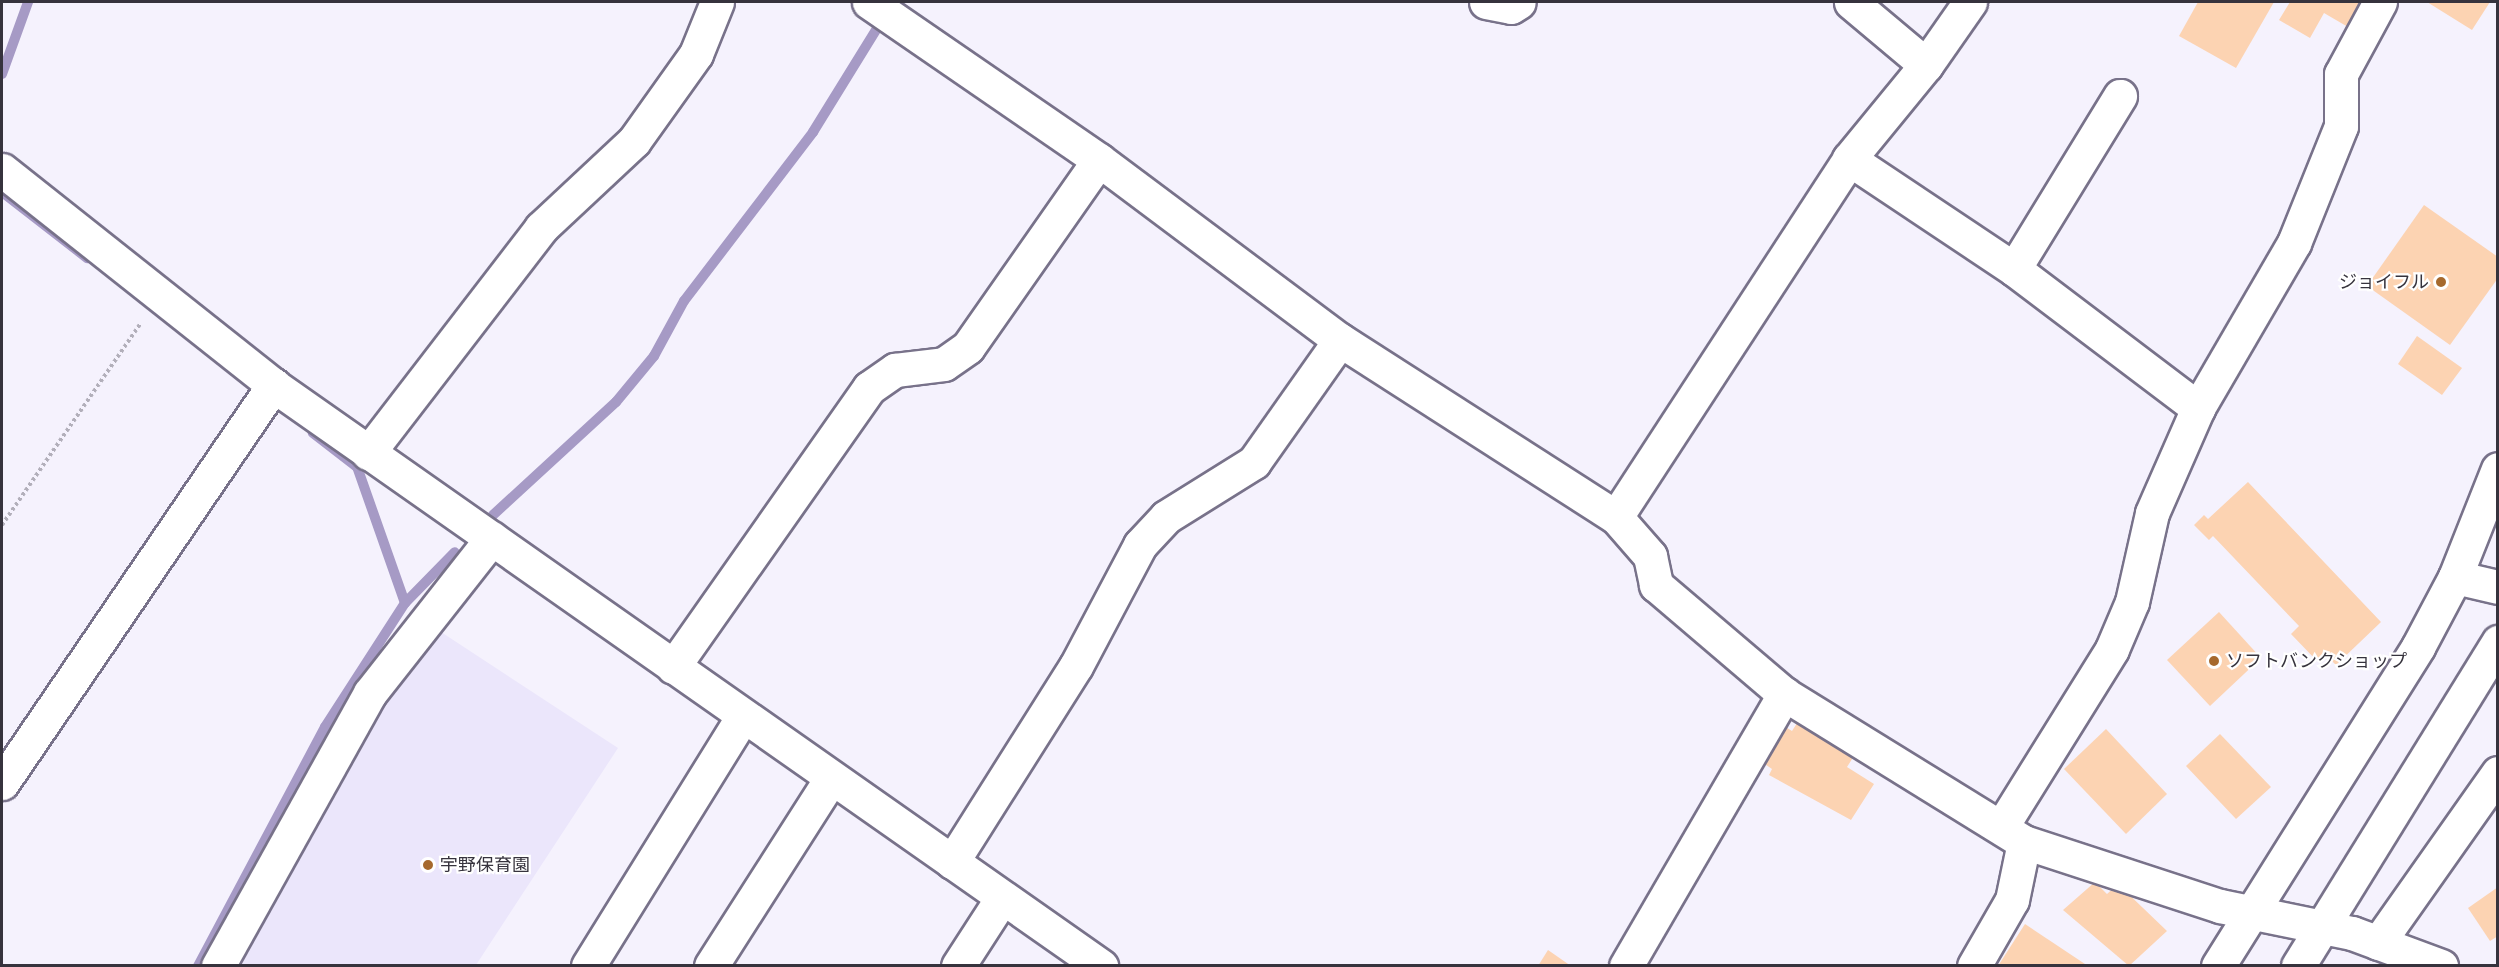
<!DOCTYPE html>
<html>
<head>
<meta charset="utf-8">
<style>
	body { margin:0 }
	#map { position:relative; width:2499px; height:967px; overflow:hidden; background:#f5f2fd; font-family:"Work Sans","Noto Sans JP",sans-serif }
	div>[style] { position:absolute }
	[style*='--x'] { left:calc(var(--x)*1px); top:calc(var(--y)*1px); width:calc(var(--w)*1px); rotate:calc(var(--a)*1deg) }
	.built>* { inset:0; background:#ebe6fb }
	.stream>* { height:10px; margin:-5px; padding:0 5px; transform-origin:5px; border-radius:5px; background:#a69ac5 }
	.building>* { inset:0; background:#fcd3b2 }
	.path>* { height:4px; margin-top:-2px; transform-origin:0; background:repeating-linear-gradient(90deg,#b2afba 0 3px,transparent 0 6px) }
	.roads { filter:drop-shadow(2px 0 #78728a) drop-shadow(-2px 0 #78728a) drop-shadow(0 2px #78728a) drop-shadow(0 -2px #78728a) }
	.minor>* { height:33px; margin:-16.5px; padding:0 16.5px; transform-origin:16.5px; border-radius:16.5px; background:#fff }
	.tertiary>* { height:33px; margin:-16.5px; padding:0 16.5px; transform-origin:16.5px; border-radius:16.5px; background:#fff }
	.dots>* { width:16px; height:16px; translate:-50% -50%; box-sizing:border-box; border:3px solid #fff; border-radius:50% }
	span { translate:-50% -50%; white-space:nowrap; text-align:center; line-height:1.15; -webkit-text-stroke:4.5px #fff; paint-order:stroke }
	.poi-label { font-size:18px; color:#36333d }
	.right { translate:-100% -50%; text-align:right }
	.left { translate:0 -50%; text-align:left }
	.frame { position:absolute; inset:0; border:3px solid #36333d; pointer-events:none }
</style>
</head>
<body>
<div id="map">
	<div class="built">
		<div style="clip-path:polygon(438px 630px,618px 748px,476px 965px,237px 966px,366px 733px)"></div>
	</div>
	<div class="stream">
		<div style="--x:2;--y:74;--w:77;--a:-70.1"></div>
		<div style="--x:2;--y:192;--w:108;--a:37.8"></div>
		<div style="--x:493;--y:515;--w:167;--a:-42.6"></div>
		<div style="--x:616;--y:402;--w:60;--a:-50.4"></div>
		<div style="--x:654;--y:356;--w:63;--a:-61.4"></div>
		<div style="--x:684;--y:301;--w:213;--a:-52.6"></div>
		<div style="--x:813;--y:132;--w:135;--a:-58.3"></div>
		<div style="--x:405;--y:603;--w:71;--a:-45.6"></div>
		<div style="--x:198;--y:966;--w:271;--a:-62"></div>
		<div style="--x:325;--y:727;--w:148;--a:-57.2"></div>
		<div style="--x:405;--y:603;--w:144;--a:-109.4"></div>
		<div style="--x:357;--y:467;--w:56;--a:-142.3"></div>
	</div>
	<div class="building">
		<div style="clip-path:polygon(2198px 2px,2274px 2px,2236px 68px,2179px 36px)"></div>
		<div style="clip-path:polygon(2290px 2px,2363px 2px,2348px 27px,2324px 13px,2310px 38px,2279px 20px)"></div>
		<div style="clip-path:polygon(2427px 2px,2490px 2px,2472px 30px)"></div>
		<div style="clip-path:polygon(2424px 205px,2498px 257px,2498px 278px,2450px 345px,2367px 286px)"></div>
		<div style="clip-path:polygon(2417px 336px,2462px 368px,2442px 395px,2398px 364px)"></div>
		<div style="clip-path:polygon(2248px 482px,2381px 622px,2336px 665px,2324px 653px,2316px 660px,2291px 634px,2299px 626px,2213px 536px,2209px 540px,2194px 525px,2204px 515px,2208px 519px)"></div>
		<div style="clip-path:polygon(2219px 612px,2261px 658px,2210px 706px,2167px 660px)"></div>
		<div style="clip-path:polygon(1799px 720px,1854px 756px,1847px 767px,1874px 784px,1851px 820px,1769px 775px,1772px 769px,1756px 758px,1779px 723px,1792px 731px)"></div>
		<div style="clip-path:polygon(2106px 729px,2167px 794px,2126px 834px,2064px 769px)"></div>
		<div style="clip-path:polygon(2220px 734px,2271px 787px,2236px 819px,2186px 766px)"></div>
		<div style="clip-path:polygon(2095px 882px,2107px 894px,2118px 884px,2167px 931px,2129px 966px,2063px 910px)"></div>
		<div style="clip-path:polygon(2498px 887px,2498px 936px,2490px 941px,2468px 908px)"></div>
		<div style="clip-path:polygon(2025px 924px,2088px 966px,1998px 966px)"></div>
		<div style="clip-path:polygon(1548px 950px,1571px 966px,1538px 966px)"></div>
	</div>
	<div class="path">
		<div style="--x:2;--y:525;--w:245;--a:-55.5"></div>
	</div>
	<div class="roads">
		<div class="minor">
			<div style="--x:869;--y:2;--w:279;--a:34.5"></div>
			<div style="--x:1099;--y:160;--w:301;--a:36.8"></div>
			<div style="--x:1340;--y:340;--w:328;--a:32.7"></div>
			<div style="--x:1616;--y:517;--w:52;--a:48.9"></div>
			<div style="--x:1650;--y:556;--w:30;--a:78"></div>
			<div style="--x:1656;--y:585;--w:168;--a:40.4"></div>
			<div style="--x:1784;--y:694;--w:282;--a:31.7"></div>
			<div style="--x:2024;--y:842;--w:206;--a:18.1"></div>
			<div style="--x:2220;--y:906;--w:135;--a:11.6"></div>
			<div style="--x:2352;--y:933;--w:95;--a:20.3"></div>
			<div style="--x:1486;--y:2;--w:25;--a:11"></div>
			<div style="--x:1511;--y:7;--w:9;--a:-32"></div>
			<div style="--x:1926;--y:65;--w:77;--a:-55.1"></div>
			<div style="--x:1849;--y:159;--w:198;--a:33.7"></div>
			<div style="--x:2014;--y:269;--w:231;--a:37.1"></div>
			<div style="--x:2;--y:170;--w:346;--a:38.4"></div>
			<div style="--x:273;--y:385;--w:1012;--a:35.06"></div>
			<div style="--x:2014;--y:269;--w:203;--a:-58.5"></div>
			<div style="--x:368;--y:453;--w:284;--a:-52.4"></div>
			<div style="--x:541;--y:228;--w:127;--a:-43.1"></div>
			<div style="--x:634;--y:141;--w:107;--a:-54.5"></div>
			<div style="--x:696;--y:54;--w:56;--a:-68"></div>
			<div style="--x:1616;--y:517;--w:427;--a:-56.9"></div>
			<div style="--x:1849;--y:159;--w:122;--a:-50.7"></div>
			<div style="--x:1926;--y:65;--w:98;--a:-140"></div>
			<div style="--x:673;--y:667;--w:341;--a:-54.9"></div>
			<div style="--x:869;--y:388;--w:32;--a:-35"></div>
			<div style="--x:895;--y:370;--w:49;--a:-7"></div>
			<div style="--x:944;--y:364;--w:29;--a:-35"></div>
			<div style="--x:968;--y:347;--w:228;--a:-55"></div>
			<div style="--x:2;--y:783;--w:482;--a:-55.7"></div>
			<div style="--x:2002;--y:826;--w:208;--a:-58.1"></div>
			<div style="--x:2112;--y:649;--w:51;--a:-66.9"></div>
			<div style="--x:2132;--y:602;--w:91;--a:-77.3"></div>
			<div style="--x:2152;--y:513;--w:115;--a:-66.3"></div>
			<div style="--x:2198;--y:408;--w:191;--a:-59.8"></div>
			<div style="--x:2294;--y:243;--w:126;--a:-68.1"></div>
			<div style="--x:2341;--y:126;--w:52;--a:-90"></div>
			<div style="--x:2341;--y:74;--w:82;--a:-61.6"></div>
			<div style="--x:952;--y:862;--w:232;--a:-57.7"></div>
			<div style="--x:1076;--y:666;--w:137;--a:-62.1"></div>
			<div style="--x:1140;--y:545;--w:38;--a:-47"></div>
			<div style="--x:1166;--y:517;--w:104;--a:-32"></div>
			<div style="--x:1254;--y:462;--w:149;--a:-54.8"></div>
			<div style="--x:2378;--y:943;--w:208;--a:-54.8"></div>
			<div style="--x:218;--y:966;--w:312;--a:-60.9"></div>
			<div style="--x:370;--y:693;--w:197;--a:-51.8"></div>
			<div style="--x:588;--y:966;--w:294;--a:-58.2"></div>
			<div style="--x:711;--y:966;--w:223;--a:-57.4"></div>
			<div style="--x:958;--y:966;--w:81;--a:-57.1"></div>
			<div style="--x:1626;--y:966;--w:315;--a:-59.8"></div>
			<div style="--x:1974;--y:966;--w:76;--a:-60.1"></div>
			<div style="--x:2012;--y:900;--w:59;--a:-78.3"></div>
		</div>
		<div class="tertiary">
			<div style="--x:2455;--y:577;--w:44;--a:13.1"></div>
			<div style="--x:2218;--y:966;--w:377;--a:-57.9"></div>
			<div style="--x:2418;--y:647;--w:79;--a:-62.1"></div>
			<div style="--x:2455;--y:577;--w:116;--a:-68.3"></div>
			<div style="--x:2298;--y:966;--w:381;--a:-58.3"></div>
		</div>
	</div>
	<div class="dots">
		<div style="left:2441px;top:282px;background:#a6692d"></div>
		<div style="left:2214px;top:661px;background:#a6692d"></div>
		<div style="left:428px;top:865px;background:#a6692d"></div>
	</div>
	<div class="poi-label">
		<span class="right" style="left:2429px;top:282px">ジョイフル</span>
		<span class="left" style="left:2226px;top:661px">ソフトバンクショップ</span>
		<span class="left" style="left:440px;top:865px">宇野保育園</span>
	</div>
	<div class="frame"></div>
</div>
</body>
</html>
